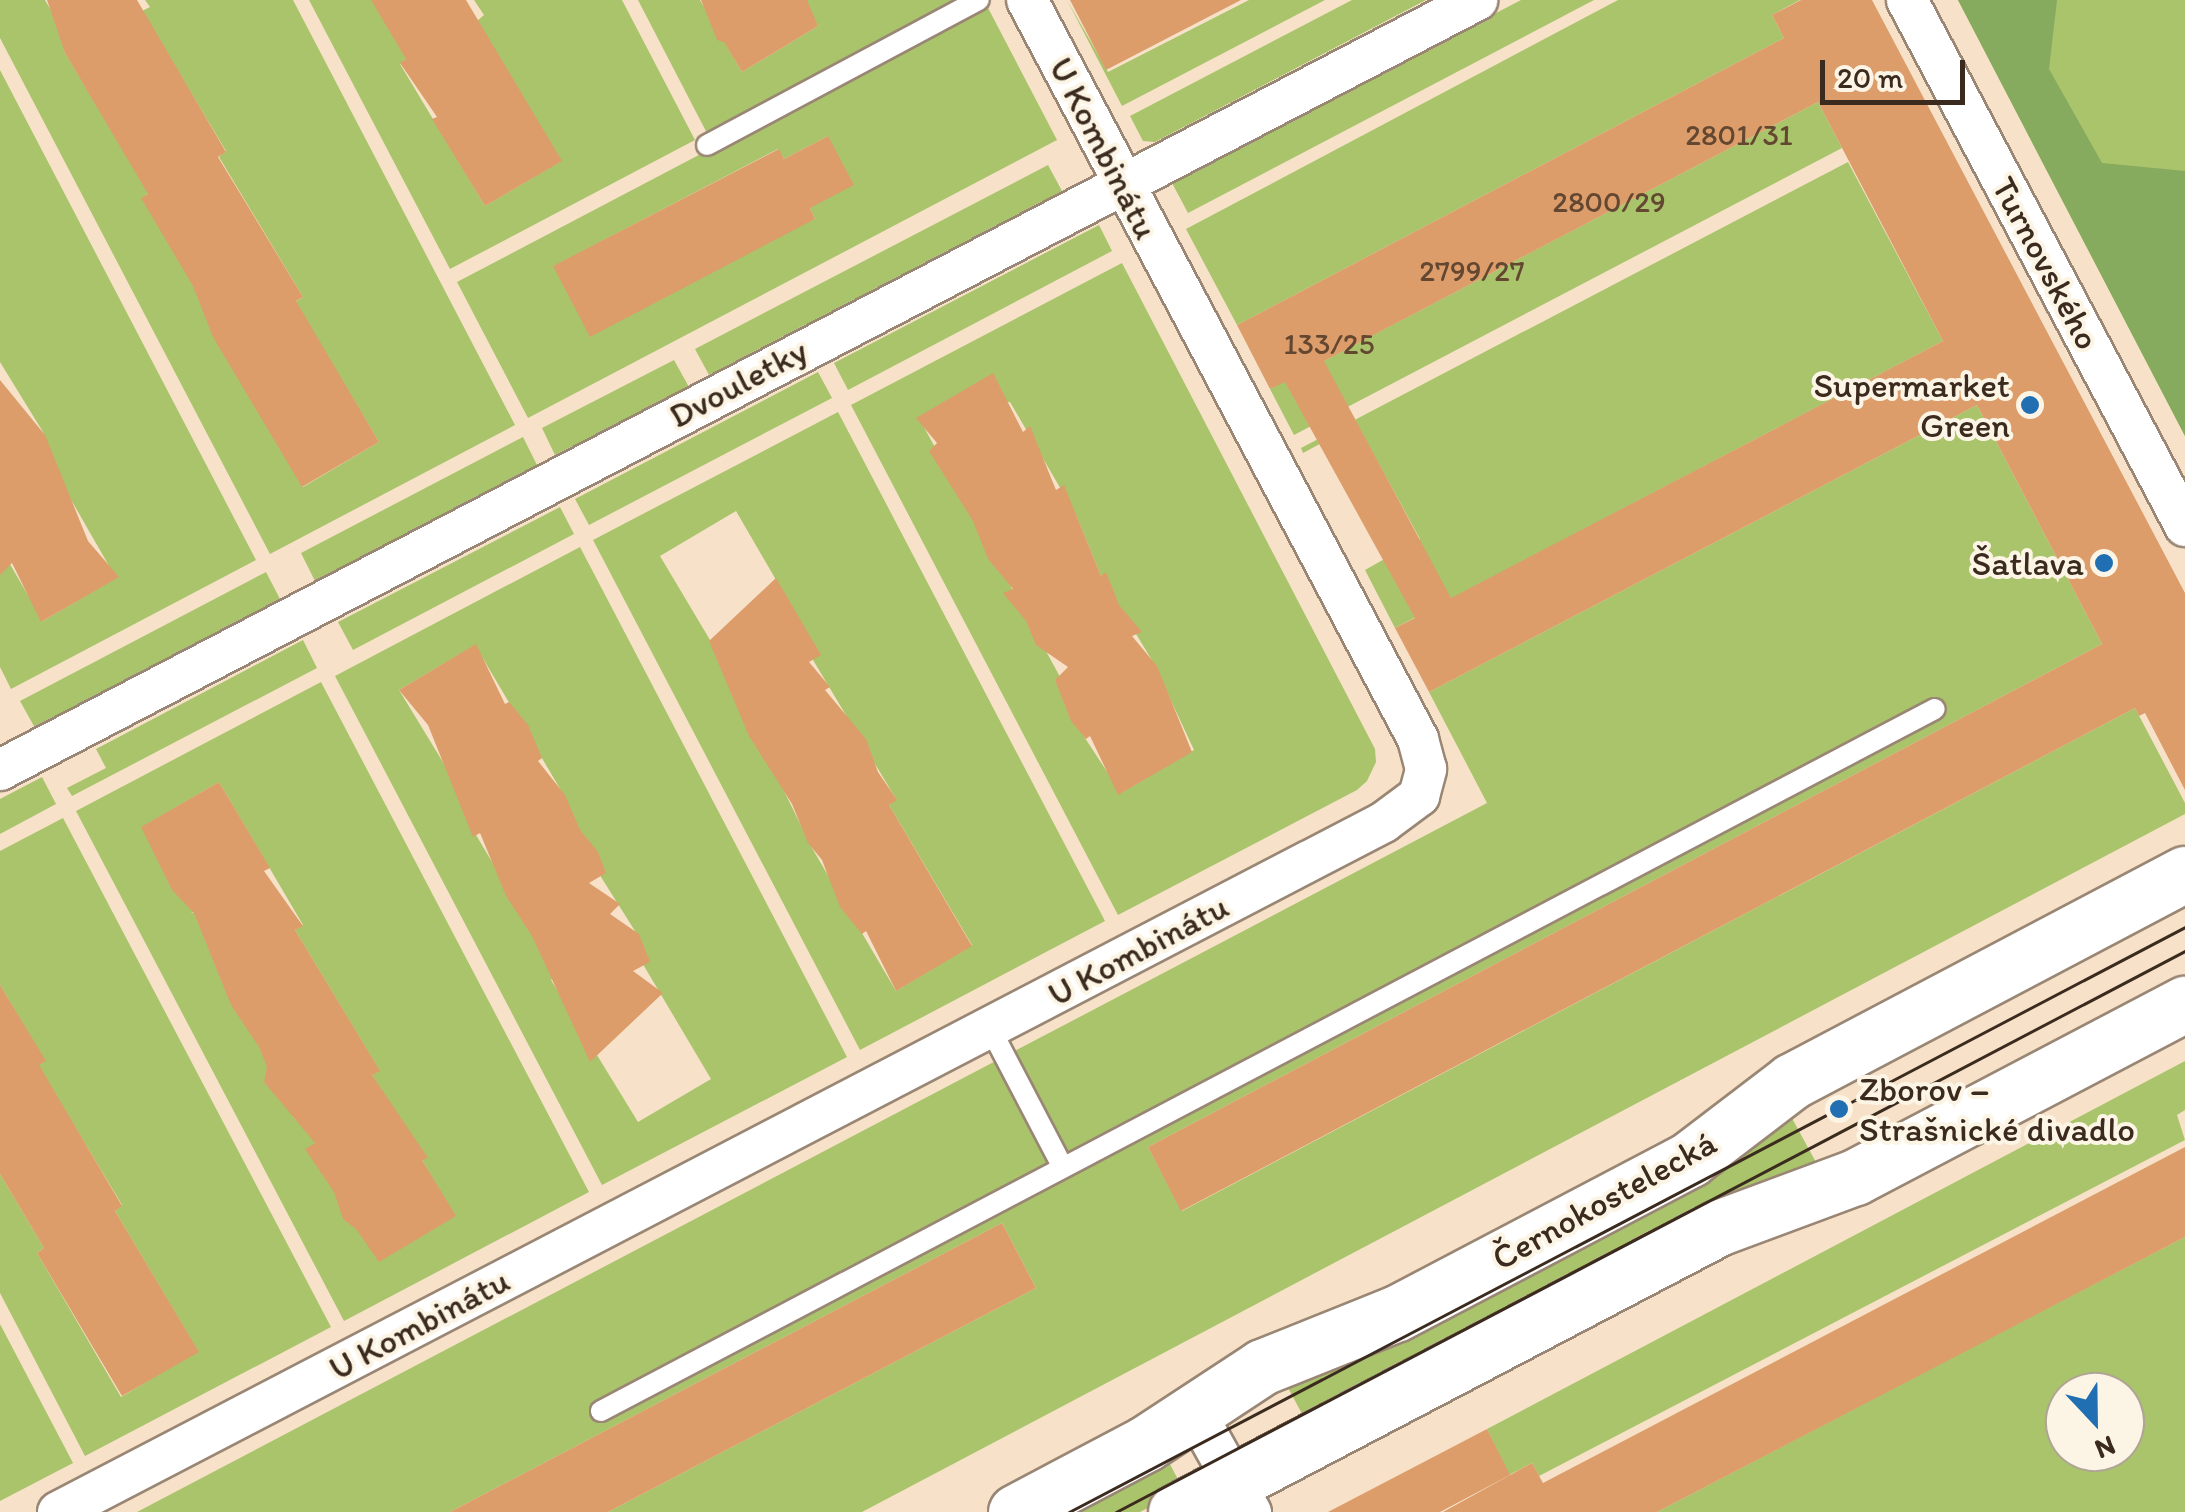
<!DOCTYPE html>
<html>
<head>
<meta charset="utf-8">
<style>
	body { margin:0 }
	#map { position:relative; width:2185px; height:1512px; overflow:hidden; background:#f7e2c9; font-family:Itim,sans-serif }
	div>[style] { position:absolute }
	[style*='--x'] { left:calc(var(--x)*1px); top:calc(var(--y)*1px); width:calc(var(--w)*1px); rotate:calc(var(--a)*1deg) }
	.green>* { inset:0; background:#a9c46a }
	.forest>* { inset:0; background:#86aa5e }
	.building>* { inset:0; background:#dc9d6b }
	.roads { filter:drop-shadow(2px 0 #998674) drop-shadow(-2px 0 #998674) drop-shadow(0 2px #998674) drop-shadow(0 -2px #998674) }
	.lane>* { height:20px; margin:-10px; padding:0 10px; transform-origin:10px; border-radius:10px; background:#fff }
	.street>* { height:40px; margin:-20px; padding:0 20px; transform-origin:20px; border-radius:20px; background:#fff }
	.secondary>* { height:55px; margin:-27.5px; padding:0 27.5px; transform-origin:27.5px; border-radius:27.5px; background:#fff }
	.tram>* { height:2.5px; margin:-1.25px; padding:0 1.25px; transform-origin:1.25px; border-radius:1.25px; background:#3b2a1e }
	.dots>* { width:28px; height:28px; translate:-50% -50%; box-sizing:border-box; border:5px solid #fcf5e5; border-radius:50% }
	span { translate:-50% -50%; white-space:nowrap; text-align:center; line-height:1.15; -webkit-text-stroke:8px #fcf5e5; paint-order:stroke }
	.number-label { font-size:30px; color:#634731 }
	.number-label span { -webkit-text-stroke-width:0 }
	.street-label { font-size:35px; color:#3b2a1e }
	.poi-label { font-size:35px; color:#3b2a1e }
	.right { translate:-100% -50%; text-align:right }
	.left { translate:0 -50%; text-align:left }
	.north { position:absolute; left:2045px; top:1372px; width:100px; height:100px; box-sizing:border-box; background:#fcf5e5; border:2px solid #afa495; border-radius:50%; rotate:158deg; font-size:28px; font-weight:700; line-height:40px; text-align:center; color:#3b2a1e }
	.north::after { content:''; display:block; margin:auto; width:35px; height:45px; background:#1f6fb2; clip-path:polygon(50% 0,100% 100%,50% 72%,0 100%) }
	.scale { position:absolute; left:1820px; top:60px; width:145px; height:45px; box-sizing:border-box; border:5px solid #3b2a1e; border-top:0; padding-left:12px; font-size:30px; line-height:35px; white-space:nowrap; color:#3b2a1e; -webkit-text-stroke:8px #fcf5e5; paint-order:stroke }
</style>
</head>
<body>
<div id="map">
	<div class="green">
		<div style="clip-path:polygon(0 0,45px 0,56px 19px,65px 53px,149px 193px,142px 198px,194px 285px,303px 487px,379px 442px,295px 302px,303px 297px,219px 157px,226px 151px,142px 11px,150px 7px,145px 0,293px 0,515px 425px,270px 554px,0 38px)"></div>
		<div style="clip-path:polygon(309px 0,373px 0,407px 58px,400px 64px,485px 206px,561px 161px,477px 21px,484px 15px,474px 0,622px 0,695px 140px,450px 269px)"></div>
		<div style="clip-path:polygon(638px 0,700px 0,742px 72px,818px 26px,801px 0,960px 0,710px 139px)"></div>
		<div style="clip-path:polygon(1067px 0,1108px 72px,1249px 0,1325px 0,1122px 106px)"></div>
		<div style="clip-path:polygon(1352px 0,1426px 0,1155px 142px,1143px 141px,1130px 116px)"></div>
		<div style="clip-path:polygon(1521px 0,1594px 0,1188px 213px,1172px 183px)"></div>
		<div style="clip-path:polygon(1618px 0,1800px 0,1772px 15px,1784px 38px,1237px 325px,1186px 229px)"></div>
		<div style="clip-path:polygon(1958px 0,2185px 0,2185px 436px)"></div>
		<div style="clip-path:polygon(evenodd,986px 4px,1057px 140px,528px 418px,457px 282px,986px 4px,828px 136px,810px 208px,815px 219px,554px 266px,778px 149px,784px 159px,828px 136px)"></div>
		<div style="clip-path:polygon(0 70px,256px 560px,11px 689px,0 667px,0 547px,43px 621px,116px 578px,66px 491px,43px 432px,0 362px)"></div>
		<div style="clip-path:polygon(1818px 102px,1842px 148px,1294px 435px,1270px 389px)"></div>
		<div style="clip-path:polygon(1848px 162px,1943px 341px,1395px 628px,1365px 570px,1420px 539px,1357px 424px,1303px 453px,1301px 448px)"></div>
		<div style="clip-path:polygon(1048px 165px,1062px 191px,709px 375px,695px 349px)"></div>
		<div style="clip-path:polygon(1099px 225px,1112px 251px,848px 390px,834px 363px)"></div>
		<div style="clip-path:polygon(evenodd,1122px 263px,1375px 749px,1376px 762px,1367px 781px,1357px 790px,1118px 915px,851px 405px,1122px 263px,1010px 402px,1076px 515px,1101px 576px,1153px 662px,1194px 750px,1121px 793px,1085px 738px,1059px 675px,919px 418px,1010px 402px)"></div>
		<div style="clip-path:polygon(674px 360px,689px 387px,555px 455px,542px 428px)"></div>
		<div style="clip-path:polygon(818px 372px,832px 398px,589px 525px,575px 499px)"></div>
		<div style="clip-path:polygon(1977px 405px,2102px 644px,1148px 1147px,1182px 1211px,2135px 708px,2185px 803px,2185px 814px,862px 1512px,608px 1512px,1036px 1288px,1002px 1223px,450px 1512px,137px 1512px,1487px 803px,1429px 692px)"></div>
		<div style="clip-path:polygon(evenodd,838px 412px,1105px 921px,860px 1050px,593px 540px,838px 412px,736px 511px,786px 597px,813px 660px,896px 799px,889px 805px,972px 945px,896px 991px,812px 848px,710px 640px,660px 556px,736px 511px)"></div>
		<div style="clip-path:polygon(523px 437px,537px 465px,315px 581px,301px 553px)"></div>
		<div style="clip-path:polygon(560px 507px,574px 534px,353px 650px,338px 622px)"></div>
		<div style="clip-path:polygon(evenodd,580px 547px,847px 1057px,602px 1185px,335px 676px,580px 547px,475px 645px,559px 787px,601px 877px,635px 931px,644px 966px,711px 1079px,638px 1122px,551px 980px,559px 974px,476px 835px,449px 772px,399px 690px,475px 645px)"></div>
		<div style="clip-path:polygon(266px 572px,280px 599px,35px 728px,20px 701px)"></div>
		<div style="clip-path:polygon(303px 640px,317px 668px,72px 796px,67px 788px,106px 768px,96px 749px)"></div>
		<div style="clip-path:polygon(evenodd,321px 682px,589px 1192px,344px 1321px,76px 811px,321px 682px,219px 782px,303px 925px,295px 930px,379px 1070px,372px 1075px,455px 1216px,379px 1261px,311px 1146px,318px 1141px,294px 1118px,244px 999px,201px 910px,191px 913px,199px 907px,142px 827px,219px 782px)"></div>
		<div style="clip-path:polygon(42px 777px,56px 804px,0 834px,0 799px)"></div>
		<div style="clip-path:polygon(63px 818px,331px 1327px,85px 1456px,0 1293px,0 1174px,44px 1248px,37px 1253px,121px 1397px,198px 1351px,115px 1211px,122px 1205px,38px 1065px,45px 1061px,0 985px,0 851px)"></div>
		<div style="clip-path:polygon(2185px 1061px,2185px 1110px,2177px 1115px,2185px 1140px,1539px 1476px,1532px 1463px,1509px 1475px,1487px 1429px)"></div>
		<div style="clip-path:polygon(1787px 1109px,1818px 1166px,1307px 1423px,1287px 1386px)"></div>
		<div style="clip-path:polygon(evenodd,2185px 1237px,2185px 1512px,1657px 1512px,1984px 1341px,2185px 1237px,2065px 1392px,2125px 1392px,2125px 1452px,2065px 1452px,2065px 1392px)"></div>
		<div style="clip-path:polygon(0 1324px,73px 1463px,0 1501px)"></div>
		<div style="clip-path:polygon(1163px 1451px,1183px 1489px,1140px 1512px,1047px 1512px)"></div>
	</div>
	<div class="forest">
		<div style="clip-path:polygon(1958px 0,2057px 0,2049px 69px,2102px 163px,2185px 171px,2185px 436px)"></div>
	</div>
	<div class="building">
		<div style="clip-path:polygon(47px 0,137px 0,226px 152px,218px 157px,303px 297px,296px 301px,379px 442px,302px 487px,213px 337px,193px 286px,141px 198px,148px 194px,65px 53px)"></div>
		<div style="clip-path:polygon(371px 0,466px 0,562px 161px,485px 206px,432px 119px,437px 117px,400px 63px,406px 59px)"></div>
		<div style="clip-path:polygon(701px 0,807px 0,818px 26px,742px 72px,724px 42px,717px 40px)"></div>
		<div style="clip-path:polygon(1070px 0,1241px 0,1106px 70px)"></div>
		<div style="clip-path:polygon(evenodd,1801px 0,1872px 0,2185px 593px,2185px 790px,2145px 713px,2139px 716px,2135px 708px,1181px 1211px,1148px 1147px,2102px 644px,1977px 405px,1429px 692px,1395px 628px,1415px 618px,1285px 382px,1270px 389px,1237px 325px,1784px 38px,1772px 15px,1801px 0,1818px 102px,1943px 341px,1451px 598px,1324px 361px,1818px 102px)"></div>
		<div style="clip-path:polygon(828px 136px,854px 185px,810px 208px,815px 219px,590px 337px,553px 266px,779px 149px,784px 159px)"></div>
		<div style="clip-path:polygon(993px 373px,1023px 432px,1030px 426px,1056px 490px,1064px 485px,1101px 576px,1106px 572px,1119px 605px,1142px 632px,1132px 636px,1157px 666px,1192px 752px,1118px 795px,1090px 736px,1086px 739px,1071px 721px,1055px 680px,1068px 667px,1036px 645px,1026px 621px,1003px 593px,1013px 589px,988px 559px,973px 521px,929px 451px,937px 443px,916px 418px)"></div>
		<div style="clip-path:polygon(0 380px,45px 435px,88px 541px,119px 577px,41px 622px,12px 563px,0 575px)"></div>
		<div style="clip-path:polygon(776px 578px,821px 655px,809px 662px,830px 687px,825px 690px,866px 739px,878px 772px,897px 800px,889px 805px,972px 946px,896px 991px,866px 931px,862px 934px,840px 907px,822px 860px,808px 843px,792px 804px,749px 736px,709px 641px)"></div>
		<div style="clip-path:polygon(476px 644px,505px 704px,509px 702px,528px 725px,542px 758px,538px 761px,565px 795px,580px 830px,598px 852px,606px 873px,589px 883px,620px 904px,610px 914px,639px 934px,650px 962px,633px 971px,663px 993px,590px 1062px,532px 936px,506px 896px,480px 833px,473px 837px,428px 725px,399px 690px)"></div>
		<div style="clip-path:polygon(219px 782px,270px 868px,264px 871px,303px 926px,295px 930px,380px 1071px,372px 1075px,428px 1158px,422px 1160px,456px 1216px,379px 1262px,356px 1229px,343px 1219px,334px 1192px,305px 1149px,315px 1143px,264px 1082px,267px 1067px,259px 1047px,231px 1005px,194px 913px,172px 890px,141px 827px)"></div>
		<div style="clip-path:polygon(0 985px,46px 1061px,39px 1065px,122px 1206px,115px 1211px,199px 1352px,122px 1396px,37px 1253px,44px 1248px,0 1174px)"></div>
		<div style="clip-path:polygon(2185px 1147px,2185px 1237px,1657px 1512px,1443px 1512px,1532px 1463px,1543px 1483px)"></div>
		<div style="clip-path:polygon(1002px 1223px,1036px 1288px,608px 1512px,450px 1512px)"></div>
		<div style="clip-path:polygon(1487px 1429px,1510px 1475px,1440px 1512px,1328px 1512px)"></div>
	</div>
	<div class="roads">
		<div class="lane">
			<div style="--x:707;--y:145;--w:308;--a:-28.1"></div>
			<div style="--x:990;--y:1028;--w:156;--a:62.4"></div>
			<div style="--x:601;--y:1411;--w:1507;--a:-27.76"></div>
		</div>
		<div class="street">
			<div style="--x:1907;--y:0;--w:595;--a:62.14"></div>
			<div style="--x:0;--y:770;--w:1666;--a:-27.53"></div>
			<div style="--x:1195;--y:1412;--w:115;--a:60.8"></div>
			<div style="--x:58;--y:1512;--w:1495;--a:-27.49"></div>
			<div style="--x:1384;--y:822;--w:44;--a:-36.6"></div>
			<div style="--x:1419;--y:796;--w:28;--a:-75"></div>
			<div style="--x:1426;--y:769;--w:31;--a:-105"></div>
			<div style="--x:1418;--y:739;--w:836;--a:-117.88"></div>
		</div>
		<div class="secondary">
			<div style="--x:1016;--y:1512;--w:146;--a:-27.8"></div>
			<div style="--x:1145;--y:1444;--w:140;--a:-33.3"></div>
			<div style="--x:1262;--y:1367;--w:145;--a:-21.8"></div>
			<div style="--x:1397;--y:1313;--w:331;--a:-27.7"></div>
			<div style="--x:1690;--y:1159;--w:128;--a:-37.4"></div>
			<div style="--x:1792;--y:1081;--w:444;--a:-27.8"></div>
			<div style="--x:1176;--y:1512;--w:612;--a:-27.65"></div>
			<div style="--x:1718;--y:1228;--w:146;--a:-20.4"></div>
			<div style="--x:1855;--y:1177;--w:373;--a:-27.7"></div>
		</div>
	</div>
	<div class="tram">
		<div style="--x:1069;--y:1512;--w:1260;--a:-27.66"></div>
		<div style="--x:1116;--y:1512;--w:1207;--a:-27.69"></div>
	</div>
	<div class="dots">
		<div style="left:2030px;top:405px;background:#1f6fb2"></div>
		<div style="left:2104px;top:563px;background:#1f6fb2"></div>
		<div style="left:1839px;top:1109px;background:#1f6fb2"></div>
	</div>
	<div class="number-label">
		<span style="left:1739px;top:135px">2801/31</span>
		<span style="left:1609px;top:202px">2800/29</span>
		<span style="left:1472px;top:271px">2799/27</span>
		<span style="left:1329px;top:344px">133/25</span>
	</div>
	<div class="street-label">
		<span style="left:1104px;top:148px;rotate:63deg">U Kombinátu</span>
		<span style="left:2046px;top:263px;rotate:62deg">Turnovského</span>
		<span style="left:738px;top:383px;rotate:-28deg">Dvouletky</span>
		<span style="left:1138px;top:950px;rotate:-28deg">U Kombinátu</span>
		<span style="left:1604px;top:1200px;rotate:-29deg">Černokostelecká</span>
		<span style="left:419px;top:1324px;rotate:-28deg">U Kombinátu</span>
	</div>
	<div class="poi-label">
		<span class="right" style="left:2010px;top:405px">Supermarket<br>Green</span>
		<span class="right" style="left:2084px;top:563px">Šatlava</span>
		<span class="left" style="left:1859px;top:1109px">Zborov –<br>Strašnické divadlo</span>
	</div>
	<div class="north">N</div>
	<div class="scale">20 m</div>
</div>
</body>
</html>
